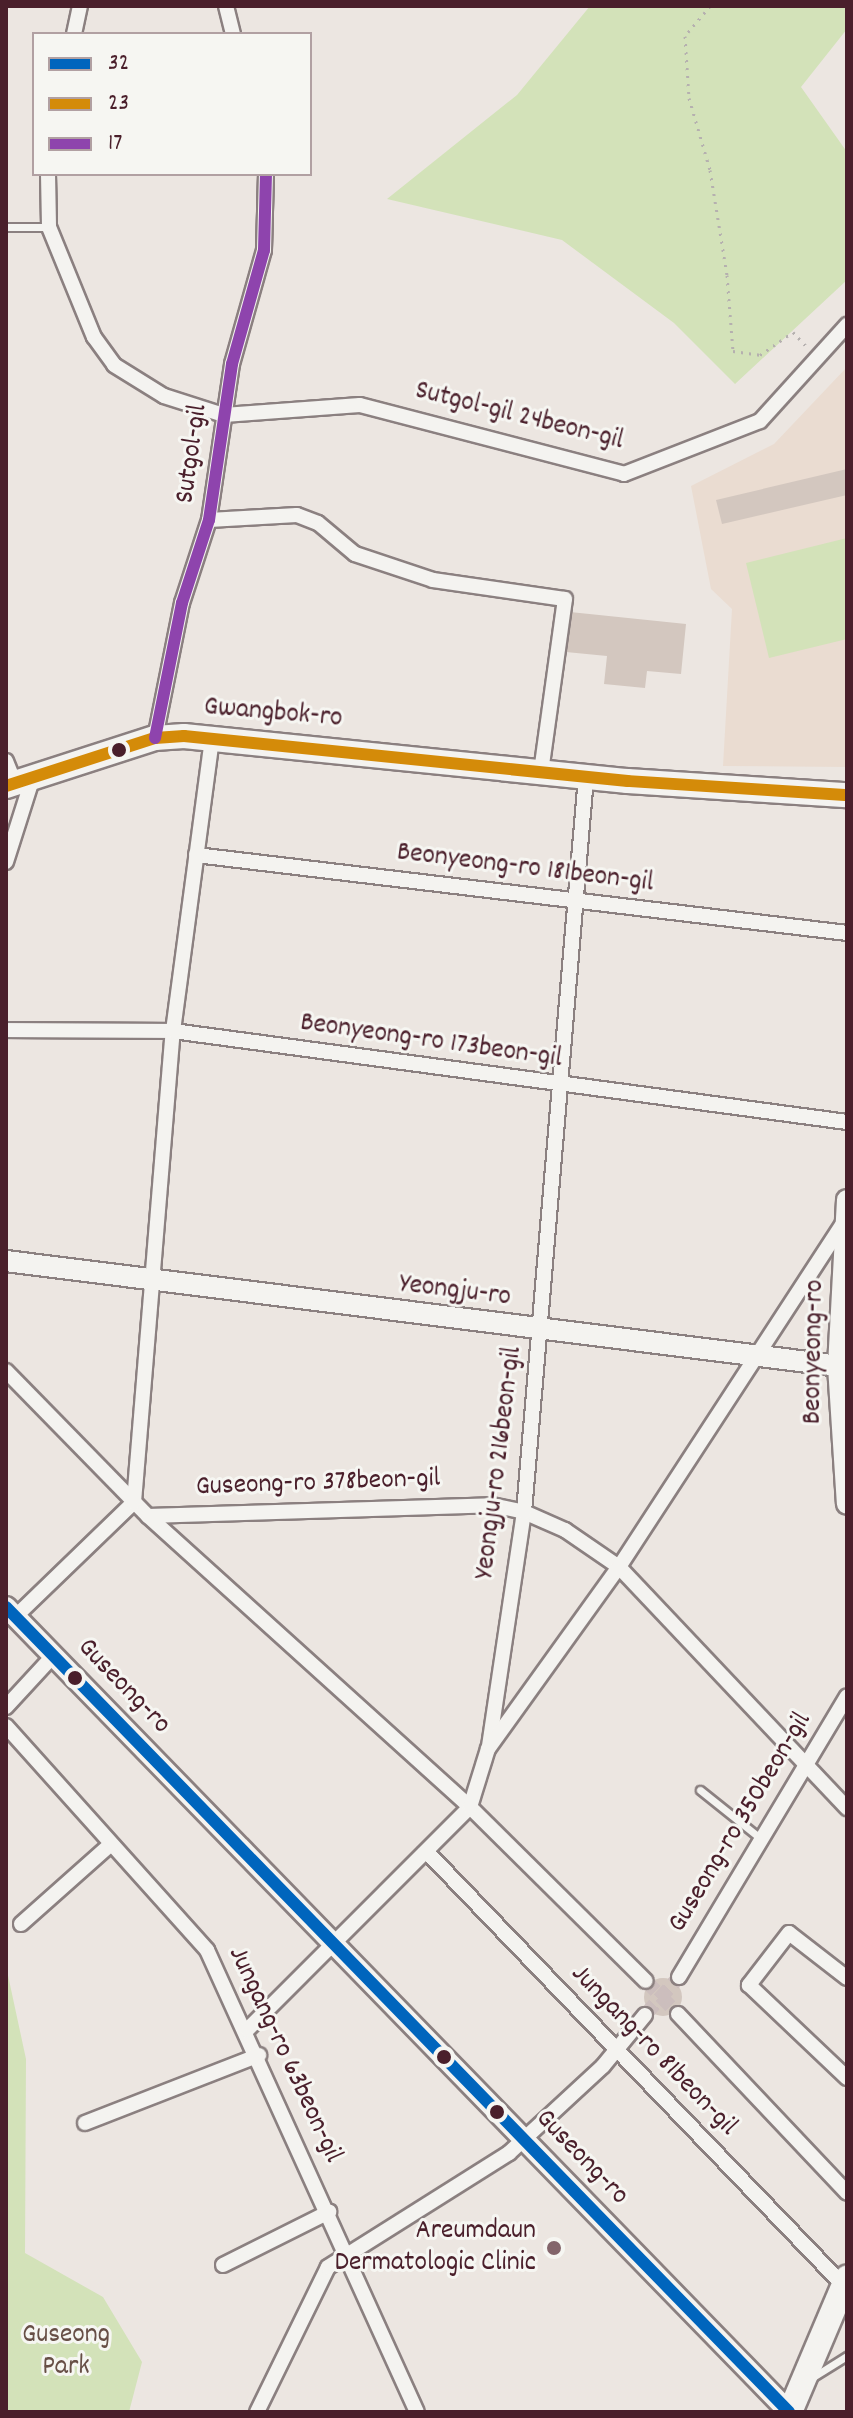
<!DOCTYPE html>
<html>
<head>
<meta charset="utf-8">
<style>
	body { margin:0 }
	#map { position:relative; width:853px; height:2418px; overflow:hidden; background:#ece6e1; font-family:Dekko,sans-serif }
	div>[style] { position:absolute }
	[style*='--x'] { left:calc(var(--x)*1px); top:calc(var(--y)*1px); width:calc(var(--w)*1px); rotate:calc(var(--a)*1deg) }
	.built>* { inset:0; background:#eadcd1 }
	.green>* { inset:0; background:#d3e2b9 }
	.building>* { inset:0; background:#d3c7bf }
	.round { border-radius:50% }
	.street-tunnel>* { height:14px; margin-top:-7px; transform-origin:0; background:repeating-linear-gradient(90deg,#ccbebd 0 14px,transparent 0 21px) }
	.path>* { height:3px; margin-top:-1.5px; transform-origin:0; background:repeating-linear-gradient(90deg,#b5b0af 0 2px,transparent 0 8px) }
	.roads { filter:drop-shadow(2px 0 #8b8080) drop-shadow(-2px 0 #8b8080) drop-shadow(0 2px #8b8080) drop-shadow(0 -2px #8b8080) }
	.lane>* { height:7px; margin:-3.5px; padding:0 3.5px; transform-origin:3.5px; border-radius:3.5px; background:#f4f3f0 }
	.street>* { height:14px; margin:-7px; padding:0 7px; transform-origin:7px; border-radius:7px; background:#f4f3f0 }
	.secondary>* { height:20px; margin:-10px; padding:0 10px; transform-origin:10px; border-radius:10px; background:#f4f3f0 }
	.primary>* { height:24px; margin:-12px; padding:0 12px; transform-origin:12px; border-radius:12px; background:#f4f3f0 }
	.bus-1>* { height:12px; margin:-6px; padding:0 6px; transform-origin:6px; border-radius:6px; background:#0065bd }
	.bus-2>* { height:12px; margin:-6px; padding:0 6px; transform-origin:6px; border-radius:6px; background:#d48b09 }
	.bus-3>* { height:12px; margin:-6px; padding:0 6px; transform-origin:6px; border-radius:6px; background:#8e44ad }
	.dots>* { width:22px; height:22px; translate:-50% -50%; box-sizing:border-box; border:4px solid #f6f6f2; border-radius:50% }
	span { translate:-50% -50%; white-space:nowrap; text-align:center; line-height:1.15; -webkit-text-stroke:6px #f6f6f2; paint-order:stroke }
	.street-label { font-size:28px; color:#4a1f2b }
	.poi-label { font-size:28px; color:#4a1f2b }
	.right { translate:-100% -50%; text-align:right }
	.park-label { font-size:28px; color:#674f46 }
	.frame { position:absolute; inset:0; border:8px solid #4a1f2b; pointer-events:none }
	.legend { position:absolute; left:32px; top:32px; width:280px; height:144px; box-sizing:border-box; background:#f6f6f2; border:2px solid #b1a0a2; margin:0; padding:10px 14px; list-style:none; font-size:24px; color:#4a1f2b }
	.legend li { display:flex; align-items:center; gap:16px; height:40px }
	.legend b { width:40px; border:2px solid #b1a0a2 }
</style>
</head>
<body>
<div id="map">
	<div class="built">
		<div style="clip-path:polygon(847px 367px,847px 767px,723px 766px,732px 609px,711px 589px,691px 486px,774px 444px)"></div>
	</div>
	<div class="green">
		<div style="clip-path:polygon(590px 6px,847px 6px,847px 29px,801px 87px,847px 152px,847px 280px,735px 384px,674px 323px,562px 240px,387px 199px,517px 95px)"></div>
		<div style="clip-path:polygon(847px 538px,847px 639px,769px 658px,746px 563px)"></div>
		<div style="clip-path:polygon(6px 1966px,26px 2059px,25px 2253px,103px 2297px,142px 2362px,129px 2412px,6px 2412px)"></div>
	</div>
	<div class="building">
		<div style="clip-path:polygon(847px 469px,847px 495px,722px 524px,716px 500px)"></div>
		<div style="clip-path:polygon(570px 612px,686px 624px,681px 674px,647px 671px,645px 688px,604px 684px,607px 656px,566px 652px)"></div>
		<div class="round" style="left:644px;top:1978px;width:38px;height:38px"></div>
	</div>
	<div class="street-tunnel">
		<div style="--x:646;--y:1981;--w:46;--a:45.9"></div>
		<div style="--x:645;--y:2015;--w:51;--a:-48.2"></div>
	</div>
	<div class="path">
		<div style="--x:710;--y:6;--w:39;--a:130"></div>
		<div style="--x:685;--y:36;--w:62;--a:86.3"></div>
		<div style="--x:689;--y:98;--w:75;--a:73.7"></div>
		<div style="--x:710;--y:170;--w:106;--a:80.8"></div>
		<div style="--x:727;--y:275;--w:76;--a:85.5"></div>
		<div style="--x:733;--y:351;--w:27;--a:8"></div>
		<div style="--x:760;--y:355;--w:40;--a:-34.9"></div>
		<div style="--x:793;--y:332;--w:19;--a:47"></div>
	</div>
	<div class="roads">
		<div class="lane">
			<div style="--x:6;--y:227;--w:42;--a:0"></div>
			<div style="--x:700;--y:1790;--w:77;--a:38.7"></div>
			<div style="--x:813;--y:2377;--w:40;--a:-32"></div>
		</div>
		<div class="street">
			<div style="--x:226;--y:6;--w:29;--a:76"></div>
			<div style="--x:74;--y:34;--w:29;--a:-78"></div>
			<div style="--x:48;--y:174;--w:53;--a:88.9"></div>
			<div style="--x:49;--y:227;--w:119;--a:67.8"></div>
			<div style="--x:94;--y:337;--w:34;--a:54"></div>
			<div style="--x:114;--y:365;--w:59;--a:31.8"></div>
			<div style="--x:164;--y:396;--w:63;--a:17.6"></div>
			<div style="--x:224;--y:415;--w:136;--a:-4.2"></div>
			<div style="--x:360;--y:405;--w:273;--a:14.6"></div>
			<div style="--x:624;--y:474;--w:146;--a:-21.3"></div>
			<div style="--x:760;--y:421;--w:130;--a:-47.8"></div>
			<div style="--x:209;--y:520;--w:88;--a:-3.3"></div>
			<div style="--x:297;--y:515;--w:22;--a:21"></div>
			<div style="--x:318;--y:523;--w:48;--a:40"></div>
			<div style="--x:355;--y:554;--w:82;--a:18.4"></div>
			<div style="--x:433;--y:580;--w:133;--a:8.2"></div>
			<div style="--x:565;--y:599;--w:174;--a:97.9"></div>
			<div style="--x:155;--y:738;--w:138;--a:-78.7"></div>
			<div style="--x:182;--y:603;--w:87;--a:-72"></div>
			<div style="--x:209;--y:520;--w:158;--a:-81.6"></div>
			<div style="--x:232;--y:364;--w:118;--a:-74.3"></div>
			<div style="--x:264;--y:250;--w:76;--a:-88.5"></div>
			<div style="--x:6;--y:761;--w:24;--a:68"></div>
			<div style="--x:196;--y:855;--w:656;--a:6.83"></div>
			<div style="--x:6;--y:862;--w:89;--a:-72.4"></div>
			<div style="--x:6;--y:1030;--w:167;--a:0.3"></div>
			<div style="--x:173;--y:1031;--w:680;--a:7.69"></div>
			<div style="--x:6;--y:1371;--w:203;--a:45.6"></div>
			<div style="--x:148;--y:1516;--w:434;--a:42.1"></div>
			<div style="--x:470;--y:1807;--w:247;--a:44.7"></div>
			<div style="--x:148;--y:1516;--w:344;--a:-1.8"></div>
			<div style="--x:492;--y:1505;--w:33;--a:12"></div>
			<div style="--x:524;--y:1512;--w:45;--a:23.7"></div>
			<div style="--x:565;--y:1530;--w:65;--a:34.4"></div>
			<div style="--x:619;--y:1567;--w:332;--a:46.6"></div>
			<div style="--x:15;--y:1617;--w:165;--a:-44"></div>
			<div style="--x:134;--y:1502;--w:473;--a:-85.3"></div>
			<div style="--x:173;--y:1031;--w:296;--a:-82.4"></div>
			<div style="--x:6;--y:1707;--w:69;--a:-47.3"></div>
			<div style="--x:6;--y:1726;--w:301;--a:48.1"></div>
			<div style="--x:207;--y:1950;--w:507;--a:65.56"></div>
			<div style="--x:489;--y:1746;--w:237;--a:-81.5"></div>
			<div style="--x:524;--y:1512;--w:739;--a:-85.18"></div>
			<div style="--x:426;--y:1851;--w:603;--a:46.14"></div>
			<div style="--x:21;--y:1924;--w:120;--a:-41.6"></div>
			<div style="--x:679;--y:1977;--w:327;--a:-59.1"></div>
			<div style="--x:847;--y:1978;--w:73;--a:-142.2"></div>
			<div style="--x:789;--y:1933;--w:66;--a:127.6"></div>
			<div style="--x:749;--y:1985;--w:135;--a:43.5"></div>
			<div style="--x:678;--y:2014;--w:246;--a:46.6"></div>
			<div style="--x:247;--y:2030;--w:315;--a:-45"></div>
			<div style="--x:470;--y:1807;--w:61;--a:-72.8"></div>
			<div style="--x:488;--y:1749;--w:224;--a:-54.3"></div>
			<div style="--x:619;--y:1567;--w:415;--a:-56.9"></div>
			<div style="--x:85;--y:2123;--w:187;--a:-21.3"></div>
			<div style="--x:223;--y:2265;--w:119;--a:-26.6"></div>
			<div style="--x:257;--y:2412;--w:161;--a:-63.9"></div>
			<div style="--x:328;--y:2267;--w:214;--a:-32.2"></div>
			<div style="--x:509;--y:2153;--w:128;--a:-42.8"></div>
			<div style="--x:603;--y:2066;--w:66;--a:-50.5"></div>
		</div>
		<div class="secondary">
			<div style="--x:847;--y:1200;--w:166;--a:93.1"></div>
			<div style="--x:838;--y:1366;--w:138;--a:86.3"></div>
			<div style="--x:6;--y:1261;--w:848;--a:7.18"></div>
			<div style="--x:6;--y:1607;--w:1123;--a:45.79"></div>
		</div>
		<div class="primary">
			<div style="--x:6;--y:786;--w:157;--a:-17.9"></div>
			<div style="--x:155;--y:738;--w:29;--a:-4"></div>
			<div style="--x:184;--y:736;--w:446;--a:5.8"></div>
			<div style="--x:628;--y:781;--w:219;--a:3.7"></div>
			<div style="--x:790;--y:2412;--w:146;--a:-67"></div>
		</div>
	</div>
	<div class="bus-1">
		<div style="--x:6;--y:1607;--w:1123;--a:45.79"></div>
	</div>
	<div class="bus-2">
		<div style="--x:6;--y:786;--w:157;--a:-17.9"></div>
		<div style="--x:155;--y:738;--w:29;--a:-4"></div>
		<div style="--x:184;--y:736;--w:446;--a:5.8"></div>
		<div style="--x:628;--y:781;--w:219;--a:3.7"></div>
	</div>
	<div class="bus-3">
		<div style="--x:155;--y:738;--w:138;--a:-78.7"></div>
		<div style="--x:182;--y:603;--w:87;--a:-72"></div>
		<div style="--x:209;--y:520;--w:158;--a:-81.6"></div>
		<div style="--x:232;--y:364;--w:118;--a:-74.3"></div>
		<div style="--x:264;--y:250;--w:76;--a:-88.5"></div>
	</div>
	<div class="dots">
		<div style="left:119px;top:750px;background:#4a1f2b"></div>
		<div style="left:75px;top:1678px;background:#4a1f2b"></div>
		<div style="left:444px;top:2057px;background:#4a1f2b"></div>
		<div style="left:497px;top:2112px;background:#4a1f2b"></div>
		<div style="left:554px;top:2248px;background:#83656b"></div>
	</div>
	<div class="street-label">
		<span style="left:519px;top:417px;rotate:14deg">Sutgol-gil 24beon-gil</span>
		<span style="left:193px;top:454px;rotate:-82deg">Sutgol-gil</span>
		<span style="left:273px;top:714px;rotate:5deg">Gwangbok-ro</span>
		<span style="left:525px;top:869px;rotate:7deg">Beonyeong-ro 181beon-gil</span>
		<span style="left:431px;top:1042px;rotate:8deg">Beonyeong-ro 173beon-gil</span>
		<span style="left:455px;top:1292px;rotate:7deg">Yeongju-ro</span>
		<span style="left:815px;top:1352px;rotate:-89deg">Beonyeong-ro</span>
		<span style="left:500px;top:1463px;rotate:-83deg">Yeongju-ro 216beon-gil</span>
		<span style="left:318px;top:1484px;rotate:-2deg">Guseong-ro 378beon-gil</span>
		<span style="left:123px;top:1687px;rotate:46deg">Guseong-ro</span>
		<span style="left:741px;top:1823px;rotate:-59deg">Guseong-ro 350beon-gil</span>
		<span style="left:653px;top:2051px;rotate:46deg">Jungang-ro 81beon-gil</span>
		<span style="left:284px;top:2055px;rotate:65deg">Jungang-ro 63beon-gil</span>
		<span style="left:581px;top:2158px;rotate:46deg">Guseong-ro</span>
	</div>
	<div class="poi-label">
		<span class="right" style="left:536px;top:2248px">Areumdaun<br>Dermatologic Clinic</span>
	</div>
	<div class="park-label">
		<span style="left:66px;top:2352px">Guseong<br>Park</span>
	</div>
	<div class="frame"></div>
	<ul class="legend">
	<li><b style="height:10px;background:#0065bd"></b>32</li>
	<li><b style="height:10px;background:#d48b09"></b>23</li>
	<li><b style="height:10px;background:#8e44ad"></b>17</li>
	</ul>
</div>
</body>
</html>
